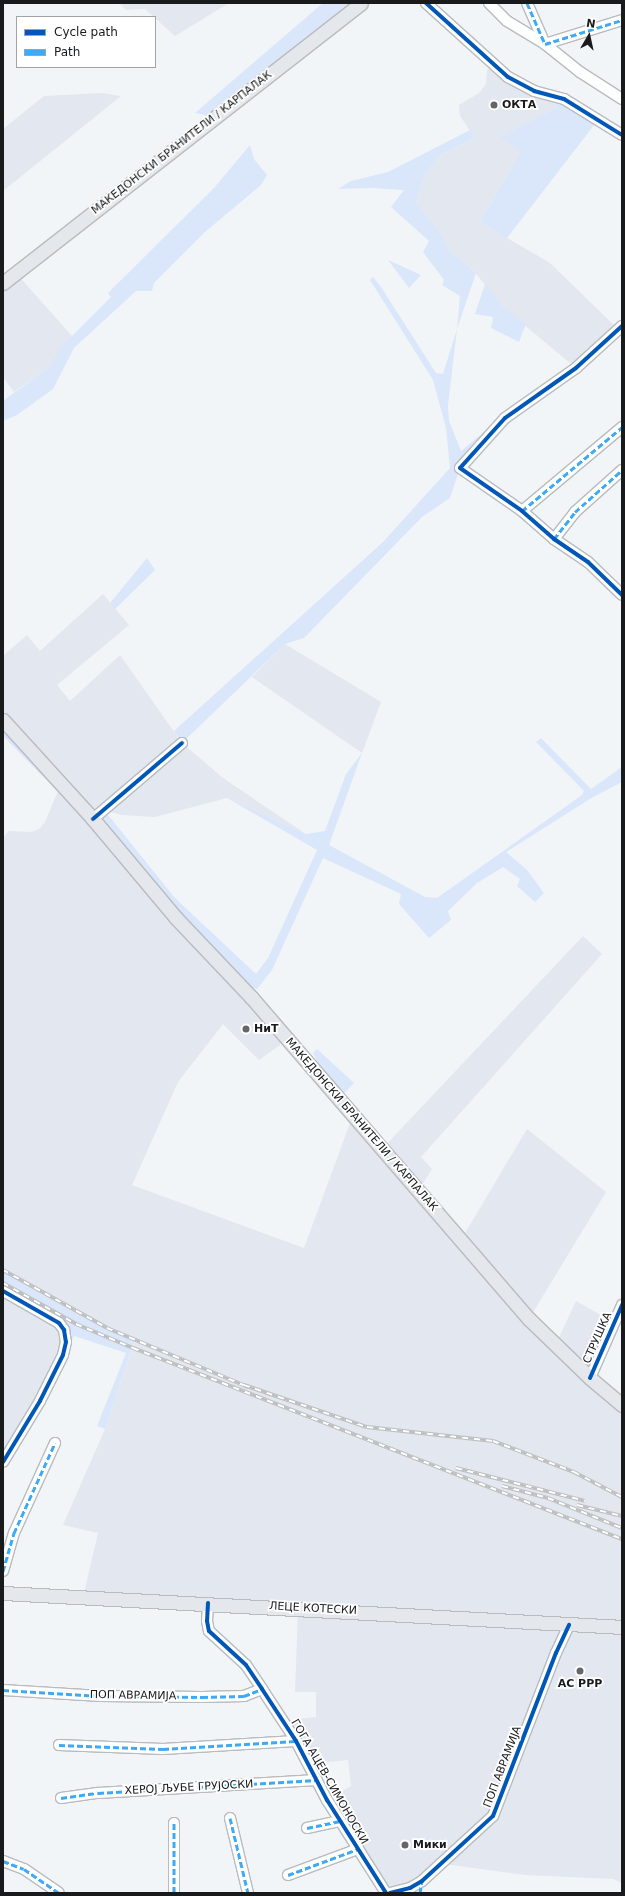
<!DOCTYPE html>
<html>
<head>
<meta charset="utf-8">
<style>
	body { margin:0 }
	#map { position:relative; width:625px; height:1896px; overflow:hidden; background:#f2f5f8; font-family:"DejaVu Sans",sans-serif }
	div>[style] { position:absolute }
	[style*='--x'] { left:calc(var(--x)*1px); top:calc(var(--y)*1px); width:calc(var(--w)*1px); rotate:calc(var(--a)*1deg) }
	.built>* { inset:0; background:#e2e7f0 }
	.green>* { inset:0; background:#dae6f9 }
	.roads { filter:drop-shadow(1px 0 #b9bbbe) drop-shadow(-1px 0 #b9bbbe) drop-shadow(0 1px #b9bbbe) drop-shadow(0 -1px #b9bbbe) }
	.minor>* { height:10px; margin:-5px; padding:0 5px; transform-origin:5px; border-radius:5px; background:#fdfefe }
	.major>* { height:13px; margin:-6.5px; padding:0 6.5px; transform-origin:6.5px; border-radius:6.5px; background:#e4e7eb }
	.rail>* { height:3.5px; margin-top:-1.75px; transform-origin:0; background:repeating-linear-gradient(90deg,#fff 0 6px,#bdbebe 0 12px); box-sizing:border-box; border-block:1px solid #bdbebe }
	.quiet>* { height:3px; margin-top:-1.5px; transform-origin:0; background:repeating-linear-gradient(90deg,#3fa9f5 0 6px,transparent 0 9px) }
	.cycleway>* { height:4px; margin:-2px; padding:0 2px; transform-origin:2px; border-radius:2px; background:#0057b8 }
	.dots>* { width:11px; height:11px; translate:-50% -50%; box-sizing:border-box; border:2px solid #fff; border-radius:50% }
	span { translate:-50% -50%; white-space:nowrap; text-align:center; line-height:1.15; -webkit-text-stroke:3.5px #fff; paint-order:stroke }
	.poi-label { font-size:11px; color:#181a1c; font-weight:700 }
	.left { translate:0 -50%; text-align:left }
	.street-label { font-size:11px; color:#181a1c }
	.frame { position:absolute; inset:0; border:4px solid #181a1c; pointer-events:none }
	.legend { position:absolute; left:16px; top:16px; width:140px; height:52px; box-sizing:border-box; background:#fff; border:1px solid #a3a3a4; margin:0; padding:5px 7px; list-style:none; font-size:12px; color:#181a1c }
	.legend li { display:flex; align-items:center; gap:8px; height:20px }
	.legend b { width:20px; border:1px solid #a3a3a4 }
	.north { position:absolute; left:569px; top:16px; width:40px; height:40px; -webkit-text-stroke:3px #fff; paint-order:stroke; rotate:9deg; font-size:11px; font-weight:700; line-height:16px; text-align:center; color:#181a1c }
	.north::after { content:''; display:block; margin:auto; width:14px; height:18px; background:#181a1c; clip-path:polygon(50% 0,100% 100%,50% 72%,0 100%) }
</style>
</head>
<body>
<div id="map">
	<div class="built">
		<div style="clip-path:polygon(119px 3px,229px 3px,175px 36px,145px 9px,126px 10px)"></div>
		<div style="clip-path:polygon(493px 66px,508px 77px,564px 99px,556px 108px,499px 137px,521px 151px,480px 222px,550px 263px,618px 329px,576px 368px,505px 309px,472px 269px,464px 266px,450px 252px,442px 235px,416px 203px,425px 175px,439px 156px,475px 138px,460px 116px,459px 105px,479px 93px,486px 84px,487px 70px)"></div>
		<div style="clip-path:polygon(101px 93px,121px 96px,3px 191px,3px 129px,44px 96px)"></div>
		<div style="clip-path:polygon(16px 273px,72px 336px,50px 366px,14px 392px,3px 377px,3px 283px)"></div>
		<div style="clip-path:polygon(103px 594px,129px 625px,57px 685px,70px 701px,120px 655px,182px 743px,223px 778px,306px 834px,227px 798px,155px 817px,121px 815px,104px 810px,282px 1034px,280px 1045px,259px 1060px,223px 1024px,178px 1082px,132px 1185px,304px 1248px,353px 1115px,382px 1149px,583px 936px,602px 954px,421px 1157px,432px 1169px,418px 1191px,461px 1240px,527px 1129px,606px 1192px,529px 1319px,555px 1346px,576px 1301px,615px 1323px,590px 1378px,622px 1405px,622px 1883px,613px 1879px,525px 1875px,444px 1864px,436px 1871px,390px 1893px,327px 1800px,351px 1786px,348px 1760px,309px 1764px,284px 1721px,316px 1717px,316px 1692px,295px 1692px,298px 1609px,83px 1597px,98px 1533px,63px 1525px,105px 1429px,135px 1341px,43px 1295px,3px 1270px,3px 837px,9px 831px,31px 832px,39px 829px,45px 822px,61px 784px,3px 720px,3px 656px,27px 635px,40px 651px)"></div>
		<div style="clip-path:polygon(285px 644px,381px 702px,362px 753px,252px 677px)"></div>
		<div style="clip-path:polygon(3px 1291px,59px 1323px,66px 1342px,3px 1462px)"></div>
	</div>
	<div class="green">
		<div style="clip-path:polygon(323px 3px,361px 3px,215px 117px,195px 113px)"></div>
		<div style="clip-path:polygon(564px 99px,598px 120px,507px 238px,480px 222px,521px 151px,499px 137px,556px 108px)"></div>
		<div style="clip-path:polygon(470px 130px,475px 138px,439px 156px,425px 175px,416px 203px,442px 235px,450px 252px,476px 273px,457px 329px,448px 405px,449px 421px,461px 451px,523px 399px,572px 364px,576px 368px,505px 418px,460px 468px,450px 498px,422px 517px,304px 638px,285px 644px,182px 743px,174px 731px,383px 542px,450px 468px,446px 428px,433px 380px,370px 280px,373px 277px,381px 287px,436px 373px,443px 374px,457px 329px,460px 296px,442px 285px,444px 280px,423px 252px,429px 241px,391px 207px,404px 190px,371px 188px,338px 189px,351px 181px,388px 172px)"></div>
		<div style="clip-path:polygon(250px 145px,254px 159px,267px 175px,261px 185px,205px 232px,154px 283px,152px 291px,136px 291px,74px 348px,53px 389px,17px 415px,3px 421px,3px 401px,50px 366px,62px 346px,111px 297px,108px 293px,214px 188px)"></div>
		<div style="clip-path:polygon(388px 260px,421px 275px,409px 288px)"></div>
		<div style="clip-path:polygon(485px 284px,505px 309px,526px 324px,519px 342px,491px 328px,493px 317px,475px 314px)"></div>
		<div style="clip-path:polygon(147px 558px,155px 570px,115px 609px,110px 603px)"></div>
		<div style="clip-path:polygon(3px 720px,61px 784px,57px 791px,3px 736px)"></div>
		<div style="clip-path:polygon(541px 738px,591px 789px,622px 767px,622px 782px,593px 797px,506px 852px,527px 870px,544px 893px,535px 902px,517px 886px,520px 879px,503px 867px,477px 883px,448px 911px,451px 920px,429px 938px,399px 904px,401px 894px,323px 858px,272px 970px,257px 989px,241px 986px,93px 819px,104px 810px,175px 898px,256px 974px,268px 958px,317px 850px,227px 798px,306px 834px,325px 831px,346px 774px,362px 753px,329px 845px,425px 897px,437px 898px,582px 795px,584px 791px,536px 742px)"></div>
		<div style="clip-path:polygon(317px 1049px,354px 1083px,339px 1099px,313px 1053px)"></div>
		<div style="clip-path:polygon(3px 1270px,43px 1295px,135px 1340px,105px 1429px,97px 1426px,126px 1353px,74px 1336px,63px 1355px,64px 1330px,3px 1291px)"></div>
	</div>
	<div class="roads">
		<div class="minor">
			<div style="--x:426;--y:3;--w:110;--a:42.1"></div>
			<div style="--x:508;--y:77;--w:30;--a:28"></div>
			<div style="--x:534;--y:91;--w:31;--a:15"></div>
			<div style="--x:564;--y:99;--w:68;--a:31.8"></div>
			<div style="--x:489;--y:3;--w:25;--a:45"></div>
			<div style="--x:507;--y:21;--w:44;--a:31.2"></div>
			<div style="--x:545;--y:44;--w:45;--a:38.7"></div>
			<div style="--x:580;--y:72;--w:50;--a:32.7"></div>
			<div style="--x:527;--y:3;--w:45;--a:66.3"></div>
			<div style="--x:545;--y:44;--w:81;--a:-17.3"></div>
			<div style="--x:622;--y:326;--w:62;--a:137.6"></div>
			<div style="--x:576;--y:368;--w:87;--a:144.8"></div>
			<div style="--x:505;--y:418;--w:67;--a:132"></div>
			<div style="--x:460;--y:468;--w:75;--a:34.7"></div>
			<div style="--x:522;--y:511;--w:43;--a:41.2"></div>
			<div style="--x:554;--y:539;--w:41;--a:34.1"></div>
			<div style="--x:588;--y:562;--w:47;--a:44.1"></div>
			<div style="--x:522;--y:511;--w:131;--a:-40"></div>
			<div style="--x:554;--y:539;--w:34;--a:-52"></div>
			<div style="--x:575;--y:512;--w:63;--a:-41.8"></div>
			<div style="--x:93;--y:819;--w:117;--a:-40.5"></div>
			<div style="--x:3;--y:1291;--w:64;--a:29.7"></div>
			<div style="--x:59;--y:1323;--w:9;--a:54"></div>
			<div style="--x:64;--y:1330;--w:12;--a:81"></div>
			<div style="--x:66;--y:1342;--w:13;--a:103"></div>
			<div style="--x:63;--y:1355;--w:51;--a:116.6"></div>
			<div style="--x:40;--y:1401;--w:71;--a:121.2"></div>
			<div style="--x:590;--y:1378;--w:80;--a:-66.3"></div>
			<div style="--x:3;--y:1571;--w:40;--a:-74"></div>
			<div style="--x:14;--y:1533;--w:99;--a:-65.5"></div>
			<div style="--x:208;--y:1603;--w:18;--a:93"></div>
			<div style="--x:207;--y:1621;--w:10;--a:79"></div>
			<div style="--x:209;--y:1631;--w:50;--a:42.6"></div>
			<div style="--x:246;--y:1665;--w:29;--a:56"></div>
			<div style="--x:262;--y:1689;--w:62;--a:56.8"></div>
			<div style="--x:296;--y:1741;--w:67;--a:62.3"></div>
			<div style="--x:327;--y:1800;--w:110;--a:57.6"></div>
			<div style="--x:3;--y:1690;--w:98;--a:3.5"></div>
			<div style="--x:101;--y:1696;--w:101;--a:0.6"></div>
			<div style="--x:202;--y:1697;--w:42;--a:-1.4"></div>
			<div style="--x:244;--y:1696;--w:19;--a:-21"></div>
			<div style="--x:59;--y:1745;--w:104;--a:2.2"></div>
			<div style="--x:163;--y:1749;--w:133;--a:-3.4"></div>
			<div style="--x:61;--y:1798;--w:37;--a:-8"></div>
			<div style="--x:98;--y:1793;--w:219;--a:-3.4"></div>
			<div style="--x:230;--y:1818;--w:77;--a:76.5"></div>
			<div style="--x:174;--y:1823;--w:70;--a:90"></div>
			<div style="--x:307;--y:1828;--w:34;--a:-12"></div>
			<div style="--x:3;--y:1861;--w:22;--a:21"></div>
			<div style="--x:24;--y:1869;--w:42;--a:34.4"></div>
			<div style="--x:288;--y:1875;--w:75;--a:-20.4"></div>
			<div style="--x:390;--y:1893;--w:21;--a:-14"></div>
			<div style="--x:410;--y:1888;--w:14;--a:-30"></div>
			<div style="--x:422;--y:1881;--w:96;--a:-42.5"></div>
			<div style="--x:493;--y:1816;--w:175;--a:-68.9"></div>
			<div style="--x:556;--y:1653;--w:31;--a:-65"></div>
		</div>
		<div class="major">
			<div style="--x:3;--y:283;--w:454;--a:-38"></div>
			<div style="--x:3;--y:720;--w:134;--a:47.7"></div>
			<div style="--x:93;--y:819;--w:129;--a:50"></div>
			<div style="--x:176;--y:918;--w:109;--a:46.5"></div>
			<div style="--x:251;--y:997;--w:425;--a:49.2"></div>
			<div style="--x:529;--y:1319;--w:85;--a:44"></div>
			<div style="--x:590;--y:1378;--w:42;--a:40.2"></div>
			<div style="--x:3;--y:1593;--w:620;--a:3.14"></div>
		</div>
	</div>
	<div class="rail">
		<div style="--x:3;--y:1270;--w:119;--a:29.1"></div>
		<div style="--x:107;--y:1328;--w:153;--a:22.7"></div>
		<div style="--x:3;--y:1283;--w:84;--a:29.3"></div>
		<div style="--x:76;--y:1324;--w:62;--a:22.8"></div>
		<div style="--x:133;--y:1348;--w:525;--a:21.34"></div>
		<div style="--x:244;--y:1385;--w:130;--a:18.9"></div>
		<div style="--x:367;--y:1427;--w:127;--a:6.3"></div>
		<div style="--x:493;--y:1441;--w:87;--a:20.9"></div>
		<div style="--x:574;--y:1472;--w:54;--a:27.5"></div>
		<div style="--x:456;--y:1468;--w:133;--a:14.3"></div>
		<div style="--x:502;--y:1486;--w:48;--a:14.6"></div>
		<div style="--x:548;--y:1498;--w:80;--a:22.1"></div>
		<div style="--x:577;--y:1505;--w:46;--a:13.7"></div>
	</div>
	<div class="quiet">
		<div style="--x:527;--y:3;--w:45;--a:66.3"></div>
		<div style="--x:545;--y:44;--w:81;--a:-17.3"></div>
		<div style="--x:522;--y:511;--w:131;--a:-40"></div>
		<div style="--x:554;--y:539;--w:34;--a:-52"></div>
		<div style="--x:575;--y:512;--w:63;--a:-41.8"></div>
		<div style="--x:3;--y:1571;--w:40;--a:-74"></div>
		<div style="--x:14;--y:1533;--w:99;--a:-65.5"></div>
		<div style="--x:3;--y:1690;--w:98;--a:3.5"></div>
		<div style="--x:101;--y:1696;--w:101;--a:0.6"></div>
		<div style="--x:202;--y:1697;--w:42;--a:-1.4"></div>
		<div style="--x:244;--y:1696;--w:19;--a:-21"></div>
		<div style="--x:59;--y:1745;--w:104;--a:2.2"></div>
		<div style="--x:163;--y:1749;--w:133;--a:-3.4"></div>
		<div style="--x:61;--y:1798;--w:37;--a:-8"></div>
		<div style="--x:98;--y:1793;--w:219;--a:-3.4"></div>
		<div style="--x:230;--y:1818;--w:77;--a:76.5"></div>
		<div style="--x:174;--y:1823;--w:70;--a:90"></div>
		<div style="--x:307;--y:1828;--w:34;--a:-12"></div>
		<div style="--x:3;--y:1861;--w:22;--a:21"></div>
		<div style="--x:24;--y:1869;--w:42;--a:34.4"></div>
		<div style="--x:288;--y:1875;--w:75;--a:-20.4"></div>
		<div style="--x:420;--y:1893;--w:12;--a:-81"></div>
	</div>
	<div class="cycleway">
		<div style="--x:426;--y:3;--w:110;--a:42.1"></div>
		<div style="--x:508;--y:77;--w:30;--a:28"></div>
		<div style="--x:534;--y:91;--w:31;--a:15"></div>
		<div style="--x:564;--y:99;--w:68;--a:31.8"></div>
		<div style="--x:622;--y:326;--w:62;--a:137.6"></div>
		<div style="--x:576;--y:368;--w:87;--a:144.8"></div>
		<div style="--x:505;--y:418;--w:67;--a:132"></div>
		<div style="--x:460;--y:468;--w:75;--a:34.7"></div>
		<div style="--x:522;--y:511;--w:43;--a:41.2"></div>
		<div style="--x:554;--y:539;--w:41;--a:34.1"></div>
		<div style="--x:588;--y:562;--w:47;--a:44.1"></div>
		<div style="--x:93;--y:819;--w:117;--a:-40.5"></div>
		<div style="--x:3;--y:1291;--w:64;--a:29.7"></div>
		<div style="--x:59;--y:1323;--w:9;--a:54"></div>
		<div style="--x:64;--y:1330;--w:12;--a:81"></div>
		<div style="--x:66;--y:1342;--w:13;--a:103"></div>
		<div style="--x:63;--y:1355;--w:51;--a:116.6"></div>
		<div style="--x:40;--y:1401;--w:71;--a:121.2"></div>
		<div style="--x:590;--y:1378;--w:80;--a:-66.3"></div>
		<div style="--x:208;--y:1603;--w:18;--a:93"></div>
		<div style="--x:207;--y:1621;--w:10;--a:79"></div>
		<div style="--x:209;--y:1631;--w:50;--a:42.6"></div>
		<div style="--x:246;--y:1665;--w:29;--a:56"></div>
		<div style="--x:262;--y:1689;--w:62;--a:56.8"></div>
		<div style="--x:296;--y:1741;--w:67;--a:62.3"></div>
		<div style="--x:327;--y:1800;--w:110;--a:57.6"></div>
		<div style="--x:390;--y:1893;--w:21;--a:-14"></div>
		<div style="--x:410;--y:1888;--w:14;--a:-30"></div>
		<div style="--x:422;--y:1881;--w:96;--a:-42.5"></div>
		<div style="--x:493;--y:1816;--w:175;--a:-68.9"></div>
		<div style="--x:556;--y:1653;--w:31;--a:-65"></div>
	</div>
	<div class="dots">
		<div style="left:494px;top:105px;background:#646769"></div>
		<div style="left:246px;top:1029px;background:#646769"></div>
		<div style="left:580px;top:1671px;background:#646769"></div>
		<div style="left:405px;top:1845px;background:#646769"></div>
	</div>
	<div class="poi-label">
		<span class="left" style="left:502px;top:105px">ОКТА</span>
		<span class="left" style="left:254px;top:1029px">НиТ</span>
		<span style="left:580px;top:1684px">АС РРР</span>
		<span class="left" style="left:413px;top:1845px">Мики</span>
	</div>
	<div class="street-label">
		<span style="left:182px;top:143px;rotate:-38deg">МАКЕДОНСКИ БРАНИТЕЛИ / КАРПАЛАК</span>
		<span style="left:361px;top:1125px;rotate:49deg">МАКЕДОНСКИ БРАНИТЕЛИ / КАРПАЛАК</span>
		<span style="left:598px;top:1338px;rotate:-66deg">СТРУШКА</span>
		<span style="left:313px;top:1609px;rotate:3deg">ЛЕЦЕ КОТЕСКИ</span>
		<span style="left:133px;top:1696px;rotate:1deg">ПОП АВРАМИЈА</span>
		<span style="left:503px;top:1767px;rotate:-69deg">ПОП АВРАМИЈА</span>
		<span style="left:329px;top:1782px;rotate:60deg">ГОГА АЦЕВ-СИМОНОСКИ</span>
		<span style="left:189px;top:1788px;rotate:-3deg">ХЕРОЈ ЉУБЕ ГРУЈОСКИ</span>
	</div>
	<div class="frame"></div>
	<ul class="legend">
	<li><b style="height:5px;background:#0057b8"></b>Cycle path</li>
	<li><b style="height:5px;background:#3fa9f5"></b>Path</li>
	</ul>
	<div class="north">N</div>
</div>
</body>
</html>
